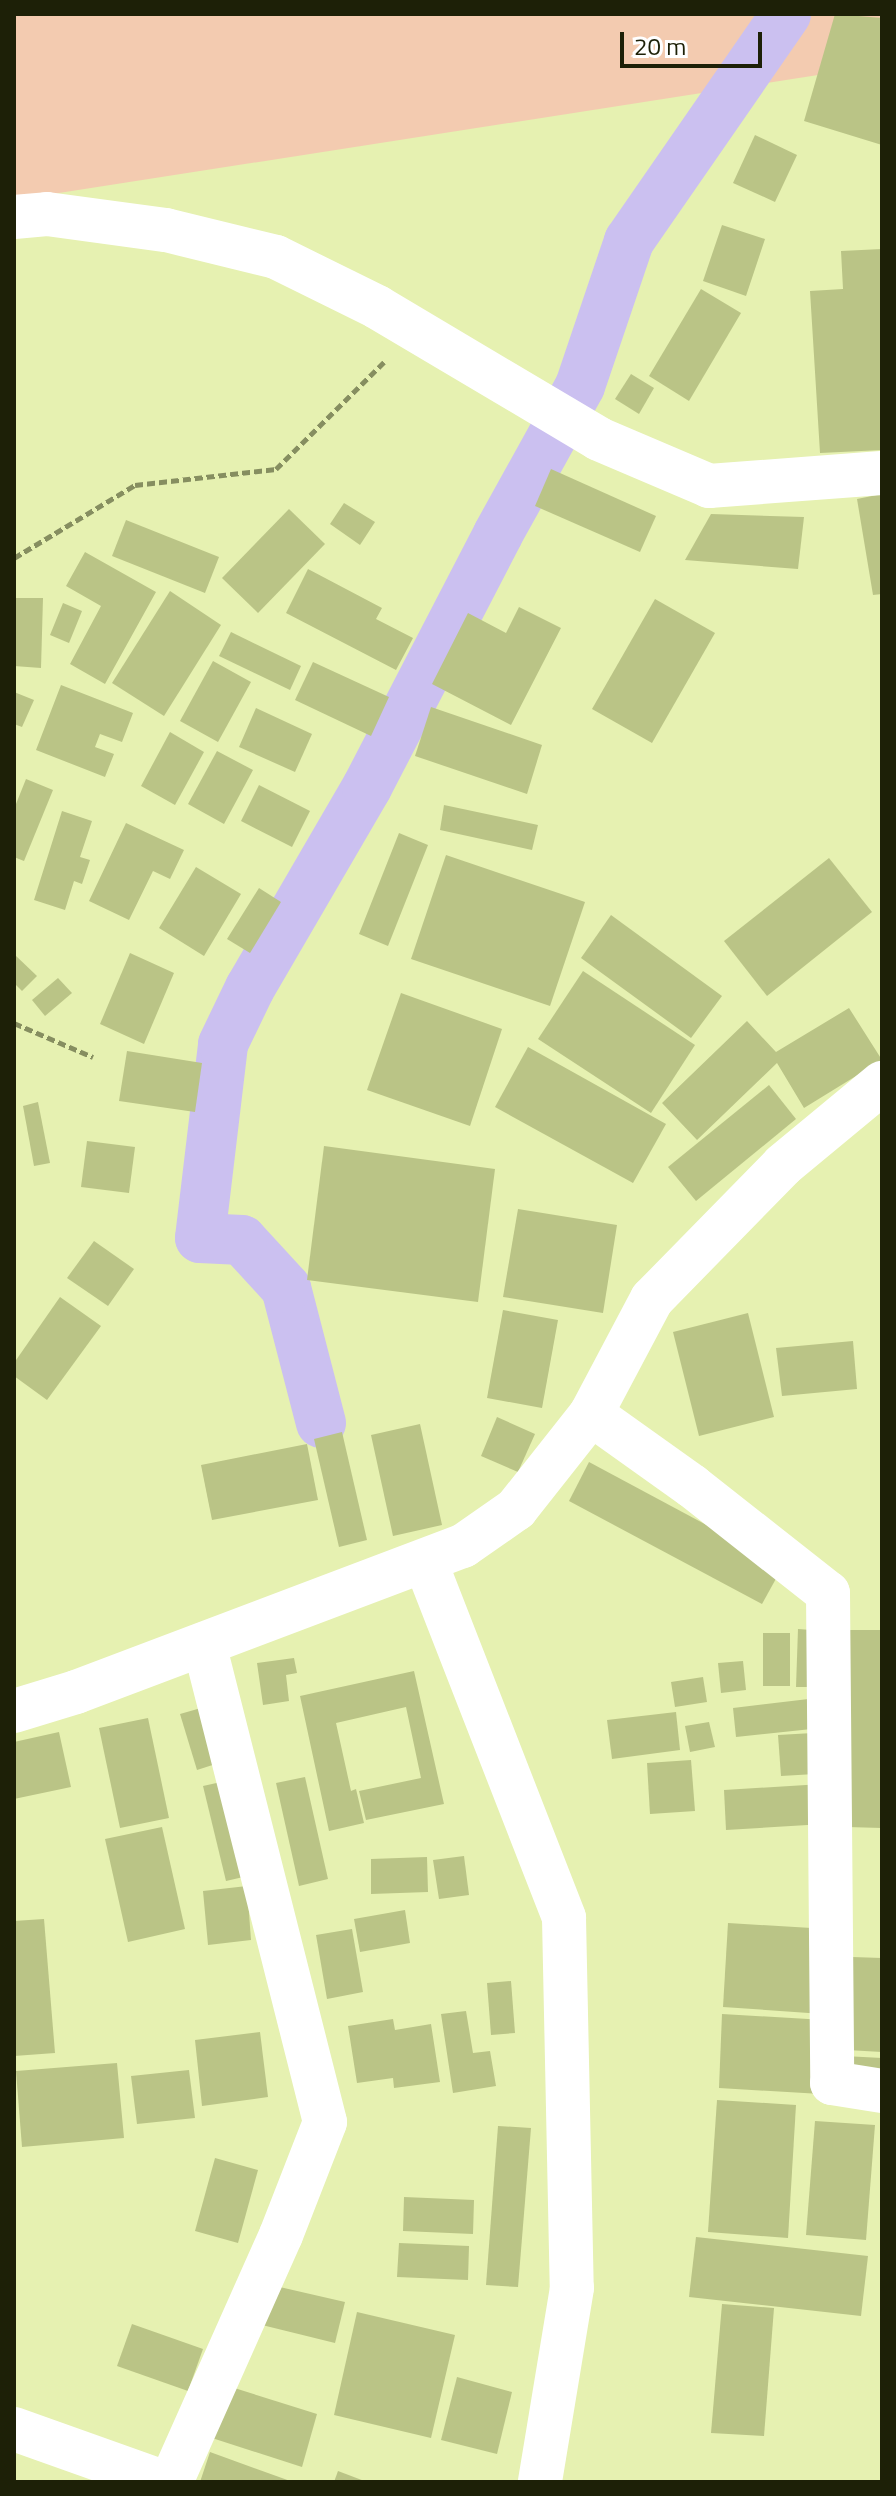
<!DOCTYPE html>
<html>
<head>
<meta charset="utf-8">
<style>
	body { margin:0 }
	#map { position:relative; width:896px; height:2496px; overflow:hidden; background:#e6f1b1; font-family:"Titillium Web",sans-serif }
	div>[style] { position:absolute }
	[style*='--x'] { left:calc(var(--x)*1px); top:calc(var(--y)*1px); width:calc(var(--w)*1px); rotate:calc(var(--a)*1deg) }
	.green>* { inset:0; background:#f3cbb0 }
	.canal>* { height:50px; margin:-25px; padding:0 25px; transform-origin:25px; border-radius:25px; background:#cbc0f0 }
	.building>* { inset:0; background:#bac486 }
	.path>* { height:5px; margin-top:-2.5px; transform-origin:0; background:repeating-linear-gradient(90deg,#868e60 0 8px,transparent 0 12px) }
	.minor>* { height:44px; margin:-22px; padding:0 22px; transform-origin:22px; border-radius:22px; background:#fff }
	span { translate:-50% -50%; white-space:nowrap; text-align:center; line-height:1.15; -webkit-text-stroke:8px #fff; paint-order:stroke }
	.frame { position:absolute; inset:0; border:16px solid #1d2007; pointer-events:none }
	.scale { position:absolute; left:620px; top:32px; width:142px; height:36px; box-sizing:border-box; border:4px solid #1d2007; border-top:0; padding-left:10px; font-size:24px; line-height:28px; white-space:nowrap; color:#1d2007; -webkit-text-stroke:6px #fff; paint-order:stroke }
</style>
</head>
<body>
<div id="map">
	<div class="green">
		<div style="clip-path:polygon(14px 14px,882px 14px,882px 65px,14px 200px)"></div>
	</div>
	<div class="canal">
		<div style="--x:321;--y:1423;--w:139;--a:-104.5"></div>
		<div style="--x:286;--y:1288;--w:65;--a:-132.5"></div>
		<div style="--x:242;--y:1240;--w:42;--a:-177.3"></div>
		<div style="--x:200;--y:1238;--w:195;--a:-83.2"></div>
		<div style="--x:223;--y:1044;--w:62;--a:-64.3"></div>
		<div style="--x:250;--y:988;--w:233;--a:-59.8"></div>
		<div style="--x:367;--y:787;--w:285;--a:-62.6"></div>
		<div style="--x:498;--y:534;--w:169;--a:-61"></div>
		<div style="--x:580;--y:386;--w:153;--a:-71.3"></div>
		<div style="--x:629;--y:241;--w:276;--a:-55.3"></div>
	</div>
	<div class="building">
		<div style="clip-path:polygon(835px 14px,882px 18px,882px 145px,804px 121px)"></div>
		<div style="clip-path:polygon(755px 135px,797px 155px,775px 202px,733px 183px)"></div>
		<div style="clip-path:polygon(722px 225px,765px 239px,746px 296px,703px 281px)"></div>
		<div style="clip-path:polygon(882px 249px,882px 450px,820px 453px,810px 291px,843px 289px,841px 251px)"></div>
		<div style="clip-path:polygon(701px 289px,741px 313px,689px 401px,649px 376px)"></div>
		<div style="clip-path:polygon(631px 374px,654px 388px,639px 414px,615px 399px)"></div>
		<div style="clip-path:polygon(551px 469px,656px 516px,640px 552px,535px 506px)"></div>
		<div style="clip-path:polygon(882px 494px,882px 594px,873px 595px,857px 499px)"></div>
		<div style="clip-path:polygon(344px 503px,375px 522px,360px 545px,330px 524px)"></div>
		<div style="clip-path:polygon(289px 509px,325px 544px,258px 613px,222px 578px)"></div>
		<div style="clip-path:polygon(711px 514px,804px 517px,798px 569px,685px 560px)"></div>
		<div style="clip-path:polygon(126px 520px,219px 557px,205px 593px,112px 556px)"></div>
		<div style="clip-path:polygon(85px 552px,156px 592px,105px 684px,70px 664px,101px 606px,66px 586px)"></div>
		<div style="clip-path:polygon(308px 569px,382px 608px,376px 619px,413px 638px,396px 670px,286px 613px)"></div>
		<div style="clip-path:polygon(170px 591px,221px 625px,164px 716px,112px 683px)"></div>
		<div style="clip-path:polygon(14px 598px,43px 598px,41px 668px,14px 666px)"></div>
		<div style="clip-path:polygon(655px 599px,715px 633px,652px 743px,592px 709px)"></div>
		<div style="clip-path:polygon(63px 603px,82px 611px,69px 643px,50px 635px)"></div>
		<div style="clip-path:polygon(519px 607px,561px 628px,511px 725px,432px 684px,468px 613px,506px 633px)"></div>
		<div style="clip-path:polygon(231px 632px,301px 666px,290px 690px,219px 656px)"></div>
		<div style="clip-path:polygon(213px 661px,251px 682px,218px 742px,180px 721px)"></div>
		<div style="clip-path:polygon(313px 662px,389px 697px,371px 736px,295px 700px)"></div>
		<div style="clip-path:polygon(61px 685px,133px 713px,122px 742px,100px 734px,95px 747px,114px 754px,105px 777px,36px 750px)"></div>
		<div style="clip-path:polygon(14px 692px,34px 700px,22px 727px,14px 724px)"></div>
		<div style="clip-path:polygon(431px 707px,542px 745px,527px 794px,415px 756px)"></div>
		<div style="clip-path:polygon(256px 708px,312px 734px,295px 772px,239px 747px)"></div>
		<div style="clip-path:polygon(170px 732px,204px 752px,175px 805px,141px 786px)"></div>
		<div style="clip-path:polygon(217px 751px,253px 770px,224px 824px,188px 804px)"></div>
		<div style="clip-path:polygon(26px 779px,53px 790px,24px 861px,14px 857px,14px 809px)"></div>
		<div style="clip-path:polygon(259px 785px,310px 811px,292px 847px,241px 821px)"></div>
		<div style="clip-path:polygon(444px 805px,538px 825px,532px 850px,440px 830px)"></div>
		<div style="clip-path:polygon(62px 811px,92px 821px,80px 857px,90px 860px,82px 884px,74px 881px,65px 910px,34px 900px)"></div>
		<div style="clip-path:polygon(126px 823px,184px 850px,170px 879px,153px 871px,129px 920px,89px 901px)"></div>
		<div style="clip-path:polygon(399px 833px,428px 845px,388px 946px,359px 934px)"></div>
		<div style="clip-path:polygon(446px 855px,585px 902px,550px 1006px,411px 959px)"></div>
		<div style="clip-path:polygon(829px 858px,872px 912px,767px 996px,724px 941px)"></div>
		<div style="clip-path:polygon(196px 867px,241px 894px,204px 956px,159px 928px)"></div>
		<div style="clip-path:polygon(259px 888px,281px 902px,250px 953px,227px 939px)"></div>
		<div style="clip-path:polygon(611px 915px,722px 996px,691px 1038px,581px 958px)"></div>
		<div style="clip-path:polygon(130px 953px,174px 973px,144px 1044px,100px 1024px)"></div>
		<div style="clip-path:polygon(14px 954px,37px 976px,22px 991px,14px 983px)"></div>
		<div style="clip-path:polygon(583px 971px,695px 1045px,651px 1113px,538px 1039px)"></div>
		<div style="clip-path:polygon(58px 978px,72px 993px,45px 1016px,32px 1000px)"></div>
		<div style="clip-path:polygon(401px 993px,502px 1029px,470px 1126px,367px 1090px)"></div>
		<div style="clip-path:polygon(849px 1008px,882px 1060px,804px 1108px,777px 1063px,697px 1140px,662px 1103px,747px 1021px,776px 1052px)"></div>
		<div style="clip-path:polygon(528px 1047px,666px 1124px,633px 1183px,495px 1107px)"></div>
		<div style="clip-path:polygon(127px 1051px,202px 1063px,195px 1112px,119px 1101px)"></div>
		<div style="clip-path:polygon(769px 1085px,796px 1119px,696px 1201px,668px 1167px)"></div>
		<div style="clip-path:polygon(38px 1102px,50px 1163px,34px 1166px,23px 1106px)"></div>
		<div style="clip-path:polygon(87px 1141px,135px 1147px,129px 1193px,81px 1187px)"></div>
		<div style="clip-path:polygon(324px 1146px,495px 1169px,478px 1302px,307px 1280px)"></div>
		<div style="clip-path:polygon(518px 1209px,617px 1225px,603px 1313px,503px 1297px)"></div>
		<div style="clip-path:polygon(94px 1241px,134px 1269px,108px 1306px,67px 1278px)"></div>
		<div style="clip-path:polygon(60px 1297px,101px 1326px,47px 1400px,14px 1376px,14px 1363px)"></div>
		<div style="clip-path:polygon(503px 1310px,558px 1320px,542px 1408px,487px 1398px)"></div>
		<div style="clip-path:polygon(748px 1313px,774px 1417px,699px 1436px,673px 1332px)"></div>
		<div style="clip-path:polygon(853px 1341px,857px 1389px,782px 1396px,776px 1348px)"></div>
		<div style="clip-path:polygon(497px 1417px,535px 1434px,518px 1472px,481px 1456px)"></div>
		<div style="clip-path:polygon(420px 1424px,442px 1525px,393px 1536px,371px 1435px)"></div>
		<div style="clip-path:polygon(342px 1432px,367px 1540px,339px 1547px,314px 1439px)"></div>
		<div style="clip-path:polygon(307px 1444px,318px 1500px,212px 1520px,201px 1465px)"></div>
		<div style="clip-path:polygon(589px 1462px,783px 1566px,762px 1604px,569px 1501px)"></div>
		<div style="clip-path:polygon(798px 1629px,811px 1630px,809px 1687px,796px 1687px)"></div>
		<div style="clip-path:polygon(848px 1630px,882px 1630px,882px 1828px,847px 1827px)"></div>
		<div style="clip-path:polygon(763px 1633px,790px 1633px,790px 1686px,763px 1686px)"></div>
		<div style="clip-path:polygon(294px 1658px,297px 1673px,286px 1675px,289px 1701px,263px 1705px,257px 1663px)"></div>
		<div style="clip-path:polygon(743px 1661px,746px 1690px,721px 1693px,718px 1663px)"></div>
		<div style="clip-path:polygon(414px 1671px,444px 1804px,366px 1820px,359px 1791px,421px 1778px,406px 1707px,336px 1723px,351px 1791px,356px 1789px,364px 1823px,329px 1831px,300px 1696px)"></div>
		<div style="clip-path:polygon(703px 1677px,707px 1702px,675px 1707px,671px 1682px)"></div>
		<div style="clip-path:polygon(817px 1698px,821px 1728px,736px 1737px,733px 1708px)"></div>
		<div style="clip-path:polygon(208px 1706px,225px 1761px,197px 1770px,180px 1714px)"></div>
		<div style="clip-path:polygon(676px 1712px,680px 1750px,612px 1759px,607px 1720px)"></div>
		<div style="clip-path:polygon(148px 1718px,169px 1818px,120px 1828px,99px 1728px)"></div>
		<div style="clip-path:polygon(709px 1722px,715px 1747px,690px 1752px,685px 1726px)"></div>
		<div style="clip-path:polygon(59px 1732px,71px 1787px,14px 1799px,14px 1742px)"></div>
		<div style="clip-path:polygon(813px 1733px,815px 1774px,781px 1776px,778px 1735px)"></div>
		<div style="clip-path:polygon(691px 1760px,695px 1811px,650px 1814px,647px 1763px)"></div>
		<div style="clip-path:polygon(305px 1777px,328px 1879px,299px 1886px,276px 1783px)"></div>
		<div style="clip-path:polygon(230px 1780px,252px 1875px,226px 1881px,203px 1786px)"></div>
		<div style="clip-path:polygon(822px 1784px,824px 1824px,726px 1830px,724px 1790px)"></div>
		<div style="clip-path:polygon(162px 1827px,185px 1929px,128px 1942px,105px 1839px)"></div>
		<div style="clip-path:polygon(464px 1856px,469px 1895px,439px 1899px,433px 1860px)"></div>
		<div style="clip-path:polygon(427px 1857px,428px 1892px,371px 1894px,371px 1859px)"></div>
		<div style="clip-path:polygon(247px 1886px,251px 1940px,208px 1945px,203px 1891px)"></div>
		<div style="clip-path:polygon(405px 1910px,410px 1943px,360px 1952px,354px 1919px)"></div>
		<div style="clip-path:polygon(44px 1919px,55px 2053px,14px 2056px,14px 1921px)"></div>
		<div style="clip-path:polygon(728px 1923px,828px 1929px,823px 2014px,723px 2007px)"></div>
		<div style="clip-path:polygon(352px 1929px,363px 1992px,327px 1999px,316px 1935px)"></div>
		<div style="clip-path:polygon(852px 1957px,882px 1958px,882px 2052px,847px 2050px)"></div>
		<div style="clip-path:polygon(511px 1981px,515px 2033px,491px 2035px,487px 1983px)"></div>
		<div style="clip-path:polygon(466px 2011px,473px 2053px,490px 2051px,496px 2086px,453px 2093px,441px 2014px)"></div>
		<div style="clip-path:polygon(722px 2014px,825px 2020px,821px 2094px,719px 2088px)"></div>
		<div style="clip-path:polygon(393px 2019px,395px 2030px,431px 2024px,440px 2082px,394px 2088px,393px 2078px,357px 2083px,348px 2026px)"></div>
		<div style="clip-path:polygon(260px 2032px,268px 2097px,202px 2106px,195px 2040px)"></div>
		<div style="clip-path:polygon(844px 2056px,882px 2058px,882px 2078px,843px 2076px)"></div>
		<div style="clip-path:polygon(117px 2063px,124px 2138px,22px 2147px,16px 2071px)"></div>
		<div style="clip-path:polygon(189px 2070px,195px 2118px,137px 2124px,131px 2076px)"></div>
		<div style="clip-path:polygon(717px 2100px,796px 2105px,788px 2238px,708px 2232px)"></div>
		<div style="clip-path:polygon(815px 2121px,875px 2125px,866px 2240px,806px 2235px)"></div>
		<div style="clip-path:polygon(498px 2126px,531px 2128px,518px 2287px,486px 2285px)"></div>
		<div style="clip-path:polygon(215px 2158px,258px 2170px,238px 2243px,195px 2231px)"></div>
		<div style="clip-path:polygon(404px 2197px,474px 2200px,473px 2234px,403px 2231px)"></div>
		<div style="clip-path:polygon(696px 2237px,868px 2256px,861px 2316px,689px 2297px)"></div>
		<div style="clip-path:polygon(399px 2243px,469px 2246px,468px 2280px,397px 2277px)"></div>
		<div style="clip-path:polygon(271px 2285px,345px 2302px,335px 2343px,262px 2325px)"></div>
		<div style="clip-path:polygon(722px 2304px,774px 2308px,764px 2436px,711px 2433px)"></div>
		<div style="clip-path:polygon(357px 2312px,455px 2335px,431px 2438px,334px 2415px)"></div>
		<div style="clip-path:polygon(132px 2324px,203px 2349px,188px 2391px,117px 2366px)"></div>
		<div style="clip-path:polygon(457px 2377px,512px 2392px,497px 2454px,441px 2440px)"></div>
		<div style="clip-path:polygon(228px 2386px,317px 2414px,302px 2467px,212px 2438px)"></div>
		<div style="clip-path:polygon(210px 2452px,293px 2482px,200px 2482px)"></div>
		<div style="clip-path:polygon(338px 2471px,367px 2482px,334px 2482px)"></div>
	</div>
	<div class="path">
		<div style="--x:14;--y:558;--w:141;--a:-31.1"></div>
		<div style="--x:135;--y:485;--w:142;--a:-6.5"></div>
		<div style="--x:276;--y:469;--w:152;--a:-44.7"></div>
		<div style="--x:14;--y:1023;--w:86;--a:23.3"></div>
	</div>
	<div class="minor">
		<div style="--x:14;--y:217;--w:33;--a:-5"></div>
		<div style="--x:47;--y:214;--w:120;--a:7.7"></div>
		<div style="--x:166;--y:230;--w:113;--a:13.8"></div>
		<div style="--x:276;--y:257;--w:113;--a:26.3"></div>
		<div style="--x:377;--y:307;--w:258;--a:30.7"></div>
		<div style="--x:599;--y:439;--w:120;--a:23.1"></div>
		<div style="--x:709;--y:486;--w:173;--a:-4.3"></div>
		<div style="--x:591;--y:1414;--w:124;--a:35.5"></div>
		<div style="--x:692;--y:1486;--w:173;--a:38.2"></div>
		<div style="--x:828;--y:1593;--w:490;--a:89.5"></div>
		<div style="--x:832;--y:2083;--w:51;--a:9.1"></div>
		<div style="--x:425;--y:1561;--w:383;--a:68.7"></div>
		<div style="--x:564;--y:1918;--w:370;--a:88.8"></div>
		<div style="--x:572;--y:2288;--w:197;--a:99.4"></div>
		<div style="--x:14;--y:1711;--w:65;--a:-17"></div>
		<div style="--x:76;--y:1692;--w:414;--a:-20.7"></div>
		<div style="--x:463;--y:1546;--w:65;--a:-34.9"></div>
		<div style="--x:516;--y:1509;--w:121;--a:-51.7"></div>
		<div style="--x:591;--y:1414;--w:130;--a:-62.1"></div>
		<div style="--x:652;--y:1299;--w:187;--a:-45.6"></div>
		<div style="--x:783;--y:1165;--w:129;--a:-39.6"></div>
		<div style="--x:14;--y:2429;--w:158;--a:19.6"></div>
		<div style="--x:171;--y:2482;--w:270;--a:-66"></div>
		<div style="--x:281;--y:2235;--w:121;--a:-68.7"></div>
		<div style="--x:325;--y:2122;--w:493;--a:-104.2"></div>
	</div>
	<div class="frame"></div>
	<div class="scale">20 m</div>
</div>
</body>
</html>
